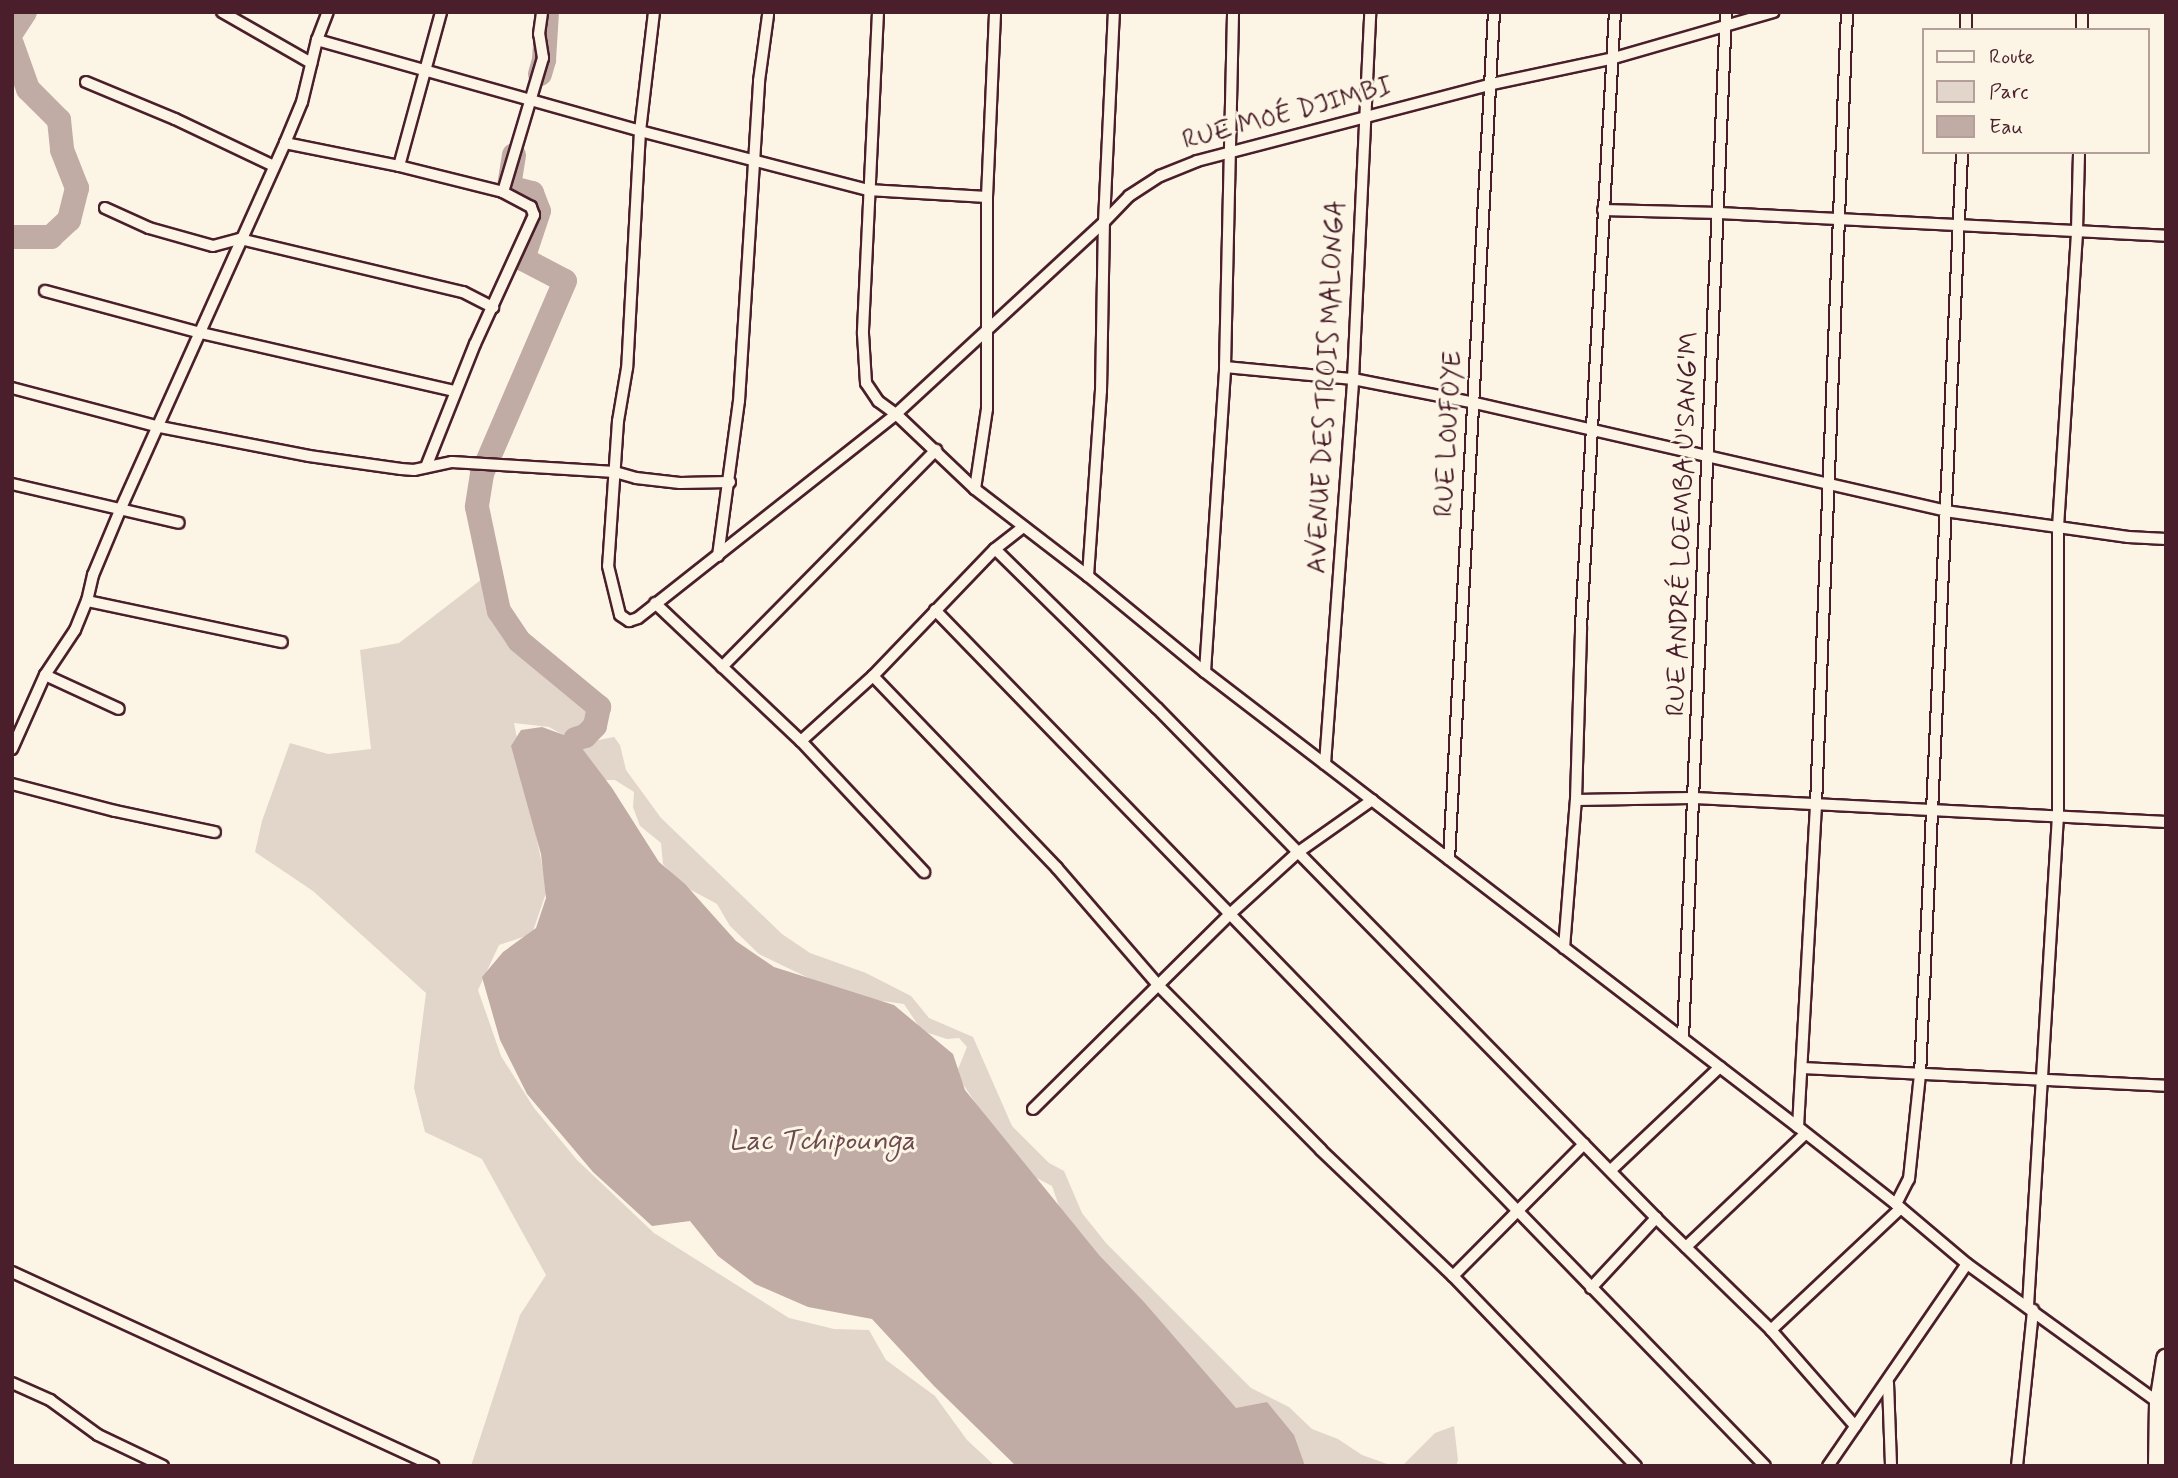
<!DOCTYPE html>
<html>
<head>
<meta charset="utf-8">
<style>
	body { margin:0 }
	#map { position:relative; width:2178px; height:1478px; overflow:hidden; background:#fcf5e5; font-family:Mynerve,sans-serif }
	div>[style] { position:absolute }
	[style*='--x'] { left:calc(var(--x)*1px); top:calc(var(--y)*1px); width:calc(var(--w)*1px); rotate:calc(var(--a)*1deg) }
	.green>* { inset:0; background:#e2d5ca }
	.water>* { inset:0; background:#c0aca5 }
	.river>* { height:24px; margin:-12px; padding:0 12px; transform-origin:12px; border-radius:12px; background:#c0aca5 }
	.roads { filter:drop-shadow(2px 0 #4a1f2b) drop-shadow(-2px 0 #4a1f2b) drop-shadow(0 2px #4a1f2b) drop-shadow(0 -2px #4a1f2b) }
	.minor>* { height:10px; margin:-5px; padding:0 5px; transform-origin:5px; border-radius:5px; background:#fcf5e5 }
	.trunk>* { height:19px; margin:-9.5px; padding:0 9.5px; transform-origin:9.5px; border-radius:9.5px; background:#fcf5e5 }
	span { translate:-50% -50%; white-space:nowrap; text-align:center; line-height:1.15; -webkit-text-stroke:6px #fcf5e5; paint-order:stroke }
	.street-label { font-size:26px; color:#4a1f2b }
	.water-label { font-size:28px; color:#6d4950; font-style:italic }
	.frame { position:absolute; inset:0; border:14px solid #4a1f2b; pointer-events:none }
	.legend { position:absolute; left:1922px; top:28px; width:228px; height:126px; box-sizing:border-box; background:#fcf5e5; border:2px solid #b59f9b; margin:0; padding:9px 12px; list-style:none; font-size:21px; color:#4a1f2b }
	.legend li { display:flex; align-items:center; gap:14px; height:35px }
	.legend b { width:35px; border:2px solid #b59f9b }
</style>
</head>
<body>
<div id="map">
	<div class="green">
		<div style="clip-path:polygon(482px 579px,551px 666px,585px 699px,594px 741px,614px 737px,620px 745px,626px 770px,661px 818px,782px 934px,810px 953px,866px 973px,911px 996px,929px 1018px,973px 1037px,1012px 1126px,1049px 1163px,1064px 1171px,1082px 1213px,1106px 1243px,1251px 1388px,1289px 1407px,1312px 1429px,1338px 1439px,1362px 1455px,1393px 1466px,1296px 1466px,1232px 1417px,1066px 1226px,1052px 1186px,1019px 1169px,961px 1081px,958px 1069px,967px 1047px,959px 1038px,947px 1039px,922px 1031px,904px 1004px,868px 999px,825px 986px,759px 954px,730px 926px,717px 904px,680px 884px,663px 864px,661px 843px,640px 826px,633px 807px,634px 792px,615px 780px,583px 780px,575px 752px,583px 746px,549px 727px,514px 723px,547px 890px,532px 934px,499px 945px,478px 990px,501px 1056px,534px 1108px,577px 1160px,654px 1233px,789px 1318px,834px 1329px,869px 1330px,886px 1360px,935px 1396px,967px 1440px,995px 1466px,471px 1466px,520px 1315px,546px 1275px,482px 1159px,425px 1132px,414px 1088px,426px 993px,313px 891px,255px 852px,262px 821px,290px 743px,328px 754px,371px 749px,360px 650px,399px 643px)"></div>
		<div style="clip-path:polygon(1454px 1426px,1458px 1460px,1456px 1466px,1402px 1466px,1435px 1433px)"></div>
	</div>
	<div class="water">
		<div style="clip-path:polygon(542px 727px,575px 739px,612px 788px,659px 862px,685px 884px,736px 941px,774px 967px,894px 1005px,953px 1054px,965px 1090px,1099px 1255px,1144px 1302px,1236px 1408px,1267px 1402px,1294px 1435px,1305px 1466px,1016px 1466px,934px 1386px,872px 1319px,808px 1307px,755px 1284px,718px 1256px,690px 1221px,652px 1226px,593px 1172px,527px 1094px,500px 1040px,482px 977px,503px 952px,536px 928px,546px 898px,541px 854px,511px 746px,521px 730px)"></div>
	</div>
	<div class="river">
		<div style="--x:12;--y:32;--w:24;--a:-57"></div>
		<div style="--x:12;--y:44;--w:48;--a:70.4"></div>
		<div style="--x:28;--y:89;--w:44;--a:45"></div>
		<div style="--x:59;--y:120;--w:30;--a:84"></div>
		<div style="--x:62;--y:150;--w:41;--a:68.5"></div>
		<div style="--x:77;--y:188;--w:33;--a:104"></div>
		<div style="--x:69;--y:220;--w:25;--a:137"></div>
		<div style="--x:51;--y:237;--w:39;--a:180"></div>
		<div style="--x:540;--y:74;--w:15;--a:-74"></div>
		<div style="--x:544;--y:60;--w:48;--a:-86.4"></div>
		<div style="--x:514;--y:155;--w:32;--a:99"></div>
		<div style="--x:509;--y:187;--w:24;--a:15"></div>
		<div style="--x:532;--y:193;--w:19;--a:69"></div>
		<div style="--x:539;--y:211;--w:51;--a:108.4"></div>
		<div style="--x:523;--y:259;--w:47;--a:27.6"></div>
		<div style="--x:565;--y:281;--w:210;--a:113.3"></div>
		<div style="--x:482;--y:474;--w:33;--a:99"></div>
		<div style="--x:477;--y:507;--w:106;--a:78.1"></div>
		<div style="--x:499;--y:611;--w:36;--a:56"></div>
		<div style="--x:519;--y:641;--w:104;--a:39.5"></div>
		<div style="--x:599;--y:707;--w:19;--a:102"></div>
		<div style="--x:595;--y:726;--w:14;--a:135"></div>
		<div style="--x:585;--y:736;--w:10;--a:163"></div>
	</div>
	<div class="roads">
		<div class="minor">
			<div style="--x:222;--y:12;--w:103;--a:29.8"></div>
			<div style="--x:654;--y:12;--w:120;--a:96.7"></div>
			<div style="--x:640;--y:131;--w:237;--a:93.1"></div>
			<div style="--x:627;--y:368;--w:54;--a:99.6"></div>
			<div style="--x:618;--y:421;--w:145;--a:93.9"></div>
			<div style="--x:608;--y:566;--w:50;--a:76.2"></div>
			<div style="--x:620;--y:615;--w:11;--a:34"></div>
			<div style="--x:629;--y:621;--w:9;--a:-18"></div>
			<div style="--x:638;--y:618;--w:329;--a:-38.3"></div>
			<div style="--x:896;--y:414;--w:109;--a:43.5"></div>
			<div style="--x:975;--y:489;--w:143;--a:37.6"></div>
			<div style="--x:1088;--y:576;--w:151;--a:39.4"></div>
			<div style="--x:1205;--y:672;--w:747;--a:37.5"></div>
			<div style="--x:1798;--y:1127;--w:125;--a:38.2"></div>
			<div style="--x:1896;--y:1204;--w:93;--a:40.2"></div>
			<div style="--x:1967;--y:1264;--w:237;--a:35.9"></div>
			<div style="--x:878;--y:12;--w:322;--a:92.7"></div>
			<div style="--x:863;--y:334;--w:49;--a:86.5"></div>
			<div style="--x:866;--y:383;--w:22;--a:56"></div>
			<div style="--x:878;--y:401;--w:22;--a:36"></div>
			<div style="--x:896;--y:414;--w:283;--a:-42.7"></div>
			<div style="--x:1104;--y:222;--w:36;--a:-46"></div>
			<div style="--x:1129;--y:196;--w:37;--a:-33"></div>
			<div style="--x:1160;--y:176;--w:40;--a:-22"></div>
			<div style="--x:1197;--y:161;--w:305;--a:-14.6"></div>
			<div style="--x:1492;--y:84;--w:125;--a:-12"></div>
			<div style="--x:1614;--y:58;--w:166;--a:-16.1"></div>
			<div style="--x:1966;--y:30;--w:18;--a:-90"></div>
			<div style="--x:2082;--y:30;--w:18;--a:-90"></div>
			<div style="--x:317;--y:40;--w:336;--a:15.7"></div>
			<div style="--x:640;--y:131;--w:236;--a:14.5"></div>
			<div style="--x:868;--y:190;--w:119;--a:3.4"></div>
			<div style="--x:86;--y:82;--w:96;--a:22.6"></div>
			<div style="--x:175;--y:119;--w:110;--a:25.4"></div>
			<div style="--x:285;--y:143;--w:116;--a:11.4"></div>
			<div style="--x:399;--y:166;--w:107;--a:14"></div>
			<div style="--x:399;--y:166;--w:160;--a:-74.7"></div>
			<div style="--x:105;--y:208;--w:48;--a:24.4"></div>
			<div style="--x:149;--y:228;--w:66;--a:15.7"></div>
			<div style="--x:213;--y:246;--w:28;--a:-15"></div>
			<div style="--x:240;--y:239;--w:229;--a:13.4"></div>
			<div style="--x:463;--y:292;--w:34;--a:27"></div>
			<div style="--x:1603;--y:210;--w:116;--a:1.5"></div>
			<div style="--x:1719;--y:213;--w:448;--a:2.9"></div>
			<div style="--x:45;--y:291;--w:162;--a:15.1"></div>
			<div style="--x:201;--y:333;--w:261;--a:12.9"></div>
			<div style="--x:1225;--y:367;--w:129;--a:5.4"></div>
			<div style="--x:1353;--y:379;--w:124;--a:11.1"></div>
			<div style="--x:1475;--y:403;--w:482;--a:12.9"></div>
			<div style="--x:1945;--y:511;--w:185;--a:8.1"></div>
			<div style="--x:2128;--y:537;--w:38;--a:3"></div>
			<div style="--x:12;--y:388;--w:153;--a:14.8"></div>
			<div style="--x:160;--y:427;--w:152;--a:11"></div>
			<div style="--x:309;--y:456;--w:93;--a:8"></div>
			<div style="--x:401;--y:469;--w:13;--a:4"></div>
			<div style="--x:414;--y:470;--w:39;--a:-12"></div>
			<div style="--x:452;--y:462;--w:163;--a:3.5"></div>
			<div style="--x:615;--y:472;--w:22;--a:16"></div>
			<div style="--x:636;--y:478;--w:44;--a:6.5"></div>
			<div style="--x:680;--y:483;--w:50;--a:-1.1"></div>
			<div style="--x:426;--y:467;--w:132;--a:-68.3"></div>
			<div style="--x:475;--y:344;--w:142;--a:-65.4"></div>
			<div style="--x:534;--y:215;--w:9;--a:-111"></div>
			<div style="--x:531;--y:207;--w:32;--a:-152"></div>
			<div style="--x:503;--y:192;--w:140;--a:-73.4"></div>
			<div style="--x:543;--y:58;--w:24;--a:-99"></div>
			<div style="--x:539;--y:34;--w:22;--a:-82"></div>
			<div style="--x:12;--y:484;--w:171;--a:13.1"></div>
			<div style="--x:975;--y:489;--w:81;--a:-81.5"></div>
			<div style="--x:987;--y:409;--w:212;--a:-90"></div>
			<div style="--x:987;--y:197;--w:185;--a:-87.5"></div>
			<div style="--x:995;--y:549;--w:227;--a:44.5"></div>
			<div style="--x:1157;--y:708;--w:714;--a:45.62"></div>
			<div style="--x:1656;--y:1218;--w:161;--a:44.2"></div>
			<div style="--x:1771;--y:1330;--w:128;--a:48.8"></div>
			<div style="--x:718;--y:556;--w:156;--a:-82.3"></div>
			<div style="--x:739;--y:401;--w:321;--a:-86.4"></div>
			<div style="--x:759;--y:81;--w:67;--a:-82.2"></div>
			<div style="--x:1088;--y:576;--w:185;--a:-86"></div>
			<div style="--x:1101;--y:391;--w:169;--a:-89"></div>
			<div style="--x:1104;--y:222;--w:210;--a:-87.3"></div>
			<div style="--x:87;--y:601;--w:199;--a:11.9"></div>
			<div style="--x:655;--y:603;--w:201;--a:43.4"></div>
			<div style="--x:801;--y:741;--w:180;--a:46.8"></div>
			<div style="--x:935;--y:610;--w:1192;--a:45.88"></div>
			<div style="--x:722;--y:667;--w:305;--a:-45.4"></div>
			<div style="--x:1205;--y:672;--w:306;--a:-86.2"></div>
			<div style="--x:1225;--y:367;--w:355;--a:-88.7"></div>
			<div style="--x:45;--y:675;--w:81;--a:24.7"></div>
			<div style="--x:873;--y:676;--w:266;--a:46.2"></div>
			<div style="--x:1057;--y:868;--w:153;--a:49.2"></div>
			<div style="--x:1157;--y:984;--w:233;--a:45.3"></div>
			<div style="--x:1321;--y:1150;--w:182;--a:43.7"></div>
			<div style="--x:1453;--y:1276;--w:264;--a:46.1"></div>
			<div style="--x:801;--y:741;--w:97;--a:-42.1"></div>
			<div style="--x:873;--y:676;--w:176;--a:-46.2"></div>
			<div style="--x:995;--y:549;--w:36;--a:-38"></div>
			<div style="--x:12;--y:749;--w:81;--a:-66"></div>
			<div style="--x:45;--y:675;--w:54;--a:-56.3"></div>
			<div style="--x:75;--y:630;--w:31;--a:-68"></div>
			<div style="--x:87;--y:601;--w:27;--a:-77"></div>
			<div style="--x:93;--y:575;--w:73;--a:-67.3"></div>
			<div style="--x:121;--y:508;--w:400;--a:-65.8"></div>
			<div style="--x:285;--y:143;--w:44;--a:-67.5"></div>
			<div style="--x:302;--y:102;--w:64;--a:-76.4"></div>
			<div style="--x:317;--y:40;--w:30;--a:-69"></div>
			<div style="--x:1325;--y:764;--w:386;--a:-85.8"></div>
			<div style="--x:1353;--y:379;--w:367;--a:-87.3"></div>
			<div style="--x:12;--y:784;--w:106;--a:14.7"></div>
			<div style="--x:115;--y:811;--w:102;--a:11.9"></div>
			<div style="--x:1576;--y:800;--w:119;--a:-1"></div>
			<div style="--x:1695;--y:798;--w:472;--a:2.9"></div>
			<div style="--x:1449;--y:859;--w:848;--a:-86.96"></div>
			<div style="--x:1564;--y:948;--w:148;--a:-85.4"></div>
			<div style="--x:1576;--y:800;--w:173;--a:-88.3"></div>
			<div style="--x:1581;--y:627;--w:616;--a:-86.84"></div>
			<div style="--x:1683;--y:1038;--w:1027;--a:-87.6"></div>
			<div style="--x:1802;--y:1068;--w:364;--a:2.8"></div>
			<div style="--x:1033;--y:1109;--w:277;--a:-44.7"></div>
			<div style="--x:1230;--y:914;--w:91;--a:-42.3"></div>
			<div style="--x:1297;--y:853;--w:92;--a:-35.2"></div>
			<div style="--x:1798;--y:1127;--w:323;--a:-86.8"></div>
			<div style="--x:1816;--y:805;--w:794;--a:-87.76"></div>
			<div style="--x:1611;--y:1170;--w:150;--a:-43.4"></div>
			<div style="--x:1896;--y:1204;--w:28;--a:-63"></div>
			<div style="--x:1909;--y:1179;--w:105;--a:-84"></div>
			<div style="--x:1920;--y:1075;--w:924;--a:-87.39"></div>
			<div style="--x:1686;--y:1247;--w:164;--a:-43.5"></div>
			<div style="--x:12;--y:1272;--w:464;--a:24.7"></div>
			<div style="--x:1453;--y:1276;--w:186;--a:-45.2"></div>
			<div style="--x:1591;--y:1288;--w:96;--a:-47.1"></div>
			<div style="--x:2028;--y:1306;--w:490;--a:-86.5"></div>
			<div style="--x:2058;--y:817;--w:290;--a:-90"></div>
			<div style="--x:2058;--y:527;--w:298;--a:-86.3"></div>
			<div style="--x:2077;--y:230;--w:78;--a:-88.5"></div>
			<div style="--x:1771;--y:1330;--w:178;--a:-43.2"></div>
			<div style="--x:12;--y:1383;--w:42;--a:24.1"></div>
			<div style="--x:50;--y:1400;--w:59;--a:36.1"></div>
			<div style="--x:98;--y:1435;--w:72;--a:25.5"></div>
			<div style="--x:1888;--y:1383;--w:83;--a:87.9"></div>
			<div style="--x:1828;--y:1466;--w:245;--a:-55.5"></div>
			<div style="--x:2017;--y:1466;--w:157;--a:-84.1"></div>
		</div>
		<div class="trunk">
			<div style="--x:2158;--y:1466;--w:63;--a:-89.1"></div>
			<div style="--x:2159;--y:1403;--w:45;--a:-81"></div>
		</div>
	</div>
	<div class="street-label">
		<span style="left:1288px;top:115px;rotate:-15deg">RUE MOÉ DJIMBI</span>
		<span style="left:1328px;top:387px;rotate:-87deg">AVENUE DES TROIS MALONGA</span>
		<span style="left:1450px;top:434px;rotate:-87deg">RUE LOUFOYE</span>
		<span style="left:1684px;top:524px;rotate:-88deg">RUE ANDRÉ LOEMBA U'SANG'M</span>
	</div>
	<div class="water-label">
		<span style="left:822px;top:1142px">Lac Tchipounga</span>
	</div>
	<div class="frame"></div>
	<ul class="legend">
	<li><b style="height:9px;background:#fcf5e5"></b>Route</li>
	<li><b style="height:19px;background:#e2d5ca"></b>Parc</li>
	<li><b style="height:19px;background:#c0aca5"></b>Eau</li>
	</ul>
</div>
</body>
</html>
